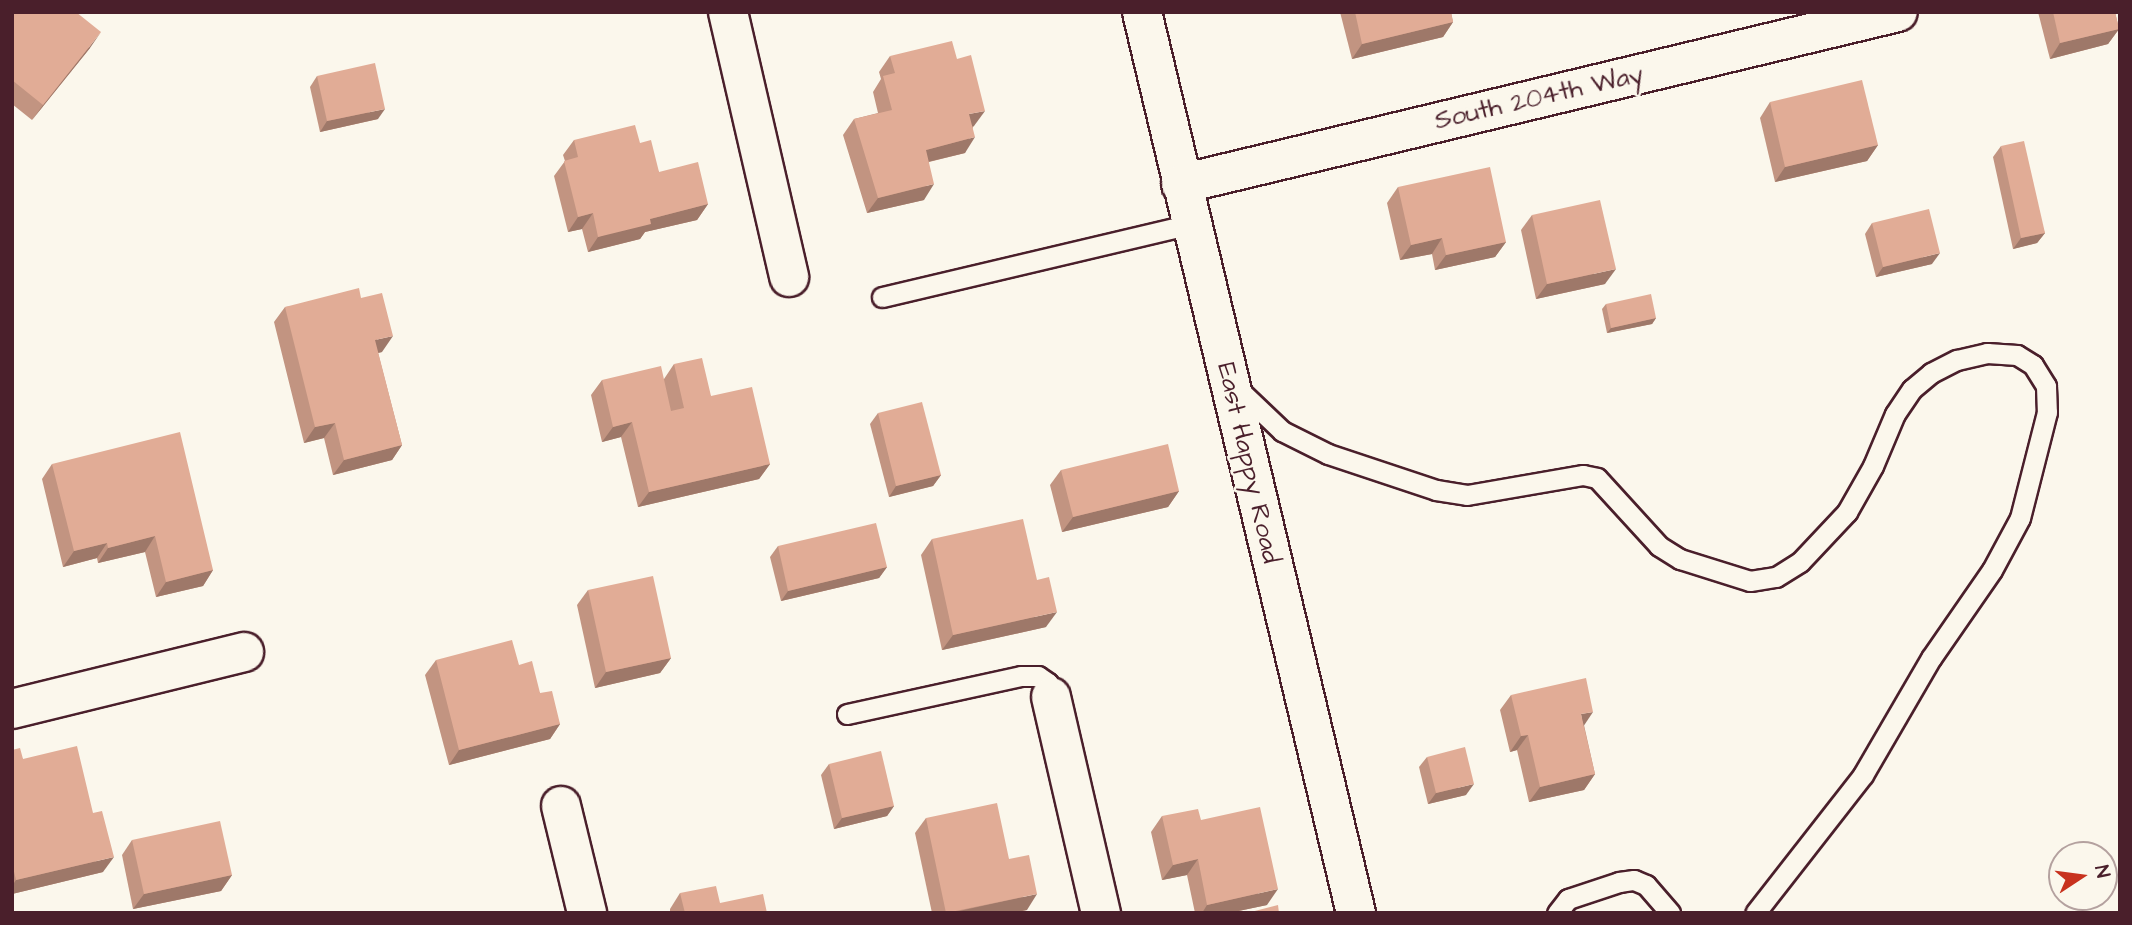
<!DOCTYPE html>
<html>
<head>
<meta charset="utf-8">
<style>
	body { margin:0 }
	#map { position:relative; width:2132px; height:925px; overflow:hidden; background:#fbf7ec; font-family:"Architects Daughter",sans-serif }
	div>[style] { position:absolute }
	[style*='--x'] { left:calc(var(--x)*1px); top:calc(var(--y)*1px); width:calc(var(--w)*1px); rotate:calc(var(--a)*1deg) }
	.roads { filter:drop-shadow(2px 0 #4a1f2b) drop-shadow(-2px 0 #4a1f2b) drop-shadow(0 2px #4a1f2b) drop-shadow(0 -2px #4a1f2b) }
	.lane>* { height:19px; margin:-9.5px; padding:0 9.5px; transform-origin:9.5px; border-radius:9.5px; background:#fbf7ec }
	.street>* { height:38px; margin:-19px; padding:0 19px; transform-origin:19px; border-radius:19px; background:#fbf7ec }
	.wall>* { inset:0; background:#c29481 }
	.shaded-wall>* { inset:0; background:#9e7869 }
	.building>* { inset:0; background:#e1ac96 }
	span { translate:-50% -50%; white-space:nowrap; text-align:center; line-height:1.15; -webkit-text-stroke:5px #fbf7ec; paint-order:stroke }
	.street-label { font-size:26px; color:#4a1f2b }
	.frame { position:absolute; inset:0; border:14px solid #4a1f2b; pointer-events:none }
	.north { position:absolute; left:2048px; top:841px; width:70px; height:70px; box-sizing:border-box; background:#fbf7ec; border:2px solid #b4a19f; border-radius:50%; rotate:77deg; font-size:19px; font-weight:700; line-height:28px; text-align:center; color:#4a1f2b }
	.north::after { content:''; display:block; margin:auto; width:24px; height:32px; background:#c8321e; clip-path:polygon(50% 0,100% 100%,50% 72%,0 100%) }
</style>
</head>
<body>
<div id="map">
	<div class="roads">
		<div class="lane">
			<div style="--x:882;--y:297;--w:318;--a:-13.3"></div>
			<div style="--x:1236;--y:387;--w:64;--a:43.7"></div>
			<div style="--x:1282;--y:431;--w:51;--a:26.6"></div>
			<div style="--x:1328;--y:454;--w:114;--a:18.4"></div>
			<div style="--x:1436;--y:490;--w:31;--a:9"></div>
			<div style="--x:1467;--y:495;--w:118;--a:-9.8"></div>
			<div style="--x:1583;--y:475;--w:14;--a:12"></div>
			<div style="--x:1597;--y:478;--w:92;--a:47.6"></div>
			<div style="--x:1659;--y:546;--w:25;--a:32"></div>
			<div style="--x:1680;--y:559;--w:73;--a:17.4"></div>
			<div style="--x:1750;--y:581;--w:26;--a:-9"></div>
			<div style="--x:1776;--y:577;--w:28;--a:-32"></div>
			<div style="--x:1800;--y:562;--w:69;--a:-46.8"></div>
			<div style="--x:1847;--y:512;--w:53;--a:-60.5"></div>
			<div style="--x:1873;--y:466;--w:56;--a:-67.1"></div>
			<div style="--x:1895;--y:414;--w:30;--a:-56"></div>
			<div style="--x:1912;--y:389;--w:25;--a:-40"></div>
			<div style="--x:1931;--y:373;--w:29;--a:-27"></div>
			<div style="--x:1957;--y:360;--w:31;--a:-13"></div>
			<div style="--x:1987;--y:353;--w:30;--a:4"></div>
			<div style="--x:2017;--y:355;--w:19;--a:32"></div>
			<div style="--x:2033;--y:365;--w:25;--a:58"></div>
			<div style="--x:2046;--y:386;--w:26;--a:88"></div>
			<div style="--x:2047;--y:412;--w:109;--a:104.3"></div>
			<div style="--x:2020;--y:518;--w:59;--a:118.3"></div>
			<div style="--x:1992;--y:570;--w:107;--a:124.7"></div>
			<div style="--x:1931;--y:658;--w:135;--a:120.2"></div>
			<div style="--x:1863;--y:775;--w:175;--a:128"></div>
			<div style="--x:847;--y:714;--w:178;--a:-12.3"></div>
			<div style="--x:1021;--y:676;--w:17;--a:0"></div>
			<div style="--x:1038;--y:676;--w:12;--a:35"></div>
			<div style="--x:1048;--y:683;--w:14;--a:78"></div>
			<div style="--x:1557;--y:913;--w:18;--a:-52"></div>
			<div style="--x:1568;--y:899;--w:54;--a:-18.4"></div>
			<div style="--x:1619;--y:882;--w:15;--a:-8"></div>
			<div style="--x:1634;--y:880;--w:13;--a:23"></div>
			<div style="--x:1646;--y:885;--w:37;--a:49"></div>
		</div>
		<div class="street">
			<div style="--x:728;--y:12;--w:272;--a:77"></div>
			<div style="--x:1142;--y:12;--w:926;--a:76.64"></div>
			<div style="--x:1181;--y:184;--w:737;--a:-13.49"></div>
			<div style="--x:1051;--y:697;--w:222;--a:77"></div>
			<div style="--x:12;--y:709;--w:239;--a:-13.8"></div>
			<div style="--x:561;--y:806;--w:110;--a:76.3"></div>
		</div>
	</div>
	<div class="wall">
		<div style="clip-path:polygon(12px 12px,90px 48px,32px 120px,12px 104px)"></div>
		<div style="clip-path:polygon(1340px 12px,1451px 12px,1453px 22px,1443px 37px,1352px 59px)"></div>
		<div style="clip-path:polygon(2038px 12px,2115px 12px,2119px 29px,2108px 44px,2050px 59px)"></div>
		<div style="clip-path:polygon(890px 56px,974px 126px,973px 127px,965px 153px,929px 162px,924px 200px,867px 213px,843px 135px,854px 119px,878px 113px,873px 92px,881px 79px,879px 72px)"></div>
		<div style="clip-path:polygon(317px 76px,378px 119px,320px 132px,310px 87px)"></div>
		<div style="clip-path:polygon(1770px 102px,1878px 145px,1867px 161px,1775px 182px,1760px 118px)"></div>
		<div style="clip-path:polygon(574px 140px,640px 143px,659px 172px,708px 204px,697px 220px,645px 232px,640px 239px,588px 252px,582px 229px,568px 232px,554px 176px,565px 161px,563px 155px)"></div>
		<div style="clip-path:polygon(2001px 146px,2045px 233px,2037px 243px,2013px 249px,1993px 157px)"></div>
		<div style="clip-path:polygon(1398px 187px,1506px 242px,1495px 257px,1435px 270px,1432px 254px,1400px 260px,1387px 203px)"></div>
		<div style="clip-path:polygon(1532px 215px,1605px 284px,1536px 299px,1521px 230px)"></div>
		<div style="clip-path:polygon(1872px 223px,1932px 264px,1876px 277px,1865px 234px)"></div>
		<div style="clip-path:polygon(361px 298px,382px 352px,378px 353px,402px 445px,392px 460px,333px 475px,324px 438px,304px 443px,274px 322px,285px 307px)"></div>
		<div style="clip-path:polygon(1606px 304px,1656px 318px,1652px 324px,1607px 333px,1602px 309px)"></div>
		<div style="clip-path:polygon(674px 364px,711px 396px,770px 464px,759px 479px,638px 507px,621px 437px,602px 442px,591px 395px,602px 380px,664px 379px)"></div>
		<div style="clip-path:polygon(878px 413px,941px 475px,933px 486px,889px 497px,870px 424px)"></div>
		<div style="clip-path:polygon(52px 464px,213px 570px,203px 586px,156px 597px,145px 552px,98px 563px,97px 558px,63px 567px,42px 479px)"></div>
		<div style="clip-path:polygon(1061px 470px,1179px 491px,1168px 507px,1062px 532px,1050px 485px)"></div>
		<div style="clip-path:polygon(932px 539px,1046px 627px,942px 650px,921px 555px)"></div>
		<div style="clip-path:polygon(778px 546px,887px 567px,879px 578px,781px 601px,770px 557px)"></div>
		<div style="clip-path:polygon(588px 590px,671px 658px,660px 673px,595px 688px,577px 605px)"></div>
		<div style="clip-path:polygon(436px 660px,519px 665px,540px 693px,560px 724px,550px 739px,449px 765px,425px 675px)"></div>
		<div style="clip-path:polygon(1511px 695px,1584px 725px,1595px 774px,1584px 790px,1529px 802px,1517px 750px,1510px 752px,1500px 710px)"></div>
		<div style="clip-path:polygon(12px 750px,23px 759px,103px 872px,12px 894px)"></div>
		<div style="clip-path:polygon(1427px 757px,1466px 795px,1428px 804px,1419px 767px)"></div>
		<div style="clip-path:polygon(829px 764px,894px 806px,887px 816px,834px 829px,821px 775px)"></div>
		<div style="clip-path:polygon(1162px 816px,1201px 820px,1267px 905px,1229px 913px,1195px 913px,1187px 875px,1162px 880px,1151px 832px)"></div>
		<div style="clip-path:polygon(926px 818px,1009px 859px,1027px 910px,1012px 913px,932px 913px,915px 833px)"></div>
		<div style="clip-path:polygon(132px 840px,232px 875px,221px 891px,133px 909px,122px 855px)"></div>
		<div style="clip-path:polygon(680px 893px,720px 903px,767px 913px,670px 913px,670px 909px)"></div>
	</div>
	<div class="shaded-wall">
		<div style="clip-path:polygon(1453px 22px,1443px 37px,1352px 59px,1362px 44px)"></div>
		<div style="clip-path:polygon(2119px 29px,2108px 44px,2050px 59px,2060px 43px)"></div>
		<div style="clip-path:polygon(101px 32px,90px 48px,32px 120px,43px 105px)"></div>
		<div style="clip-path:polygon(385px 109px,378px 119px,320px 132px,327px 121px)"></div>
		<div style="clip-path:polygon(985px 111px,974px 126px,959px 130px,969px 114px)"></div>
		<div style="clip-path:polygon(975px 137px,965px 153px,915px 165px,926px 150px)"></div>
		<div style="clip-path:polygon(1878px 145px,1867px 161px,1775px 182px,1785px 167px)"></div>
		<div style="clip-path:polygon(934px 184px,924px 200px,867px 213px,878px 198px)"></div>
		<div style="clip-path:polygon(708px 204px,697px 220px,645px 232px,640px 239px,588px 252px,598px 237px,650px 219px)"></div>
		<div style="clip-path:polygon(593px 213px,582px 229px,568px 232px,578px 217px)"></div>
		<div style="clip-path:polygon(2045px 233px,2037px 243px,2013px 249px,2021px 238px)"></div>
		<div style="clip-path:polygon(1442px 238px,1432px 254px,1400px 260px,1411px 245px)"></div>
		<div style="clip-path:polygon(1506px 242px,1495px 257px,1435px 270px,1446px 255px)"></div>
		<div style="clip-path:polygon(1940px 253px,1932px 264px,1876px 277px,1883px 267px)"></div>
		<div style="clip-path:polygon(1616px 269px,1605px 284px,1536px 299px,1547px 284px)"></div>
		<div style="clip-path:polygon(1656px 318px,1652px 324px,1607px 333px,1611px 328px)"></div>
		<div style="clip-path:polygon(393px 336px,382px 352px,364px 356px,375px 340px)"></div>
		<div style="clip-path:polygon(632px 422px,621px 437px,602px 442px,613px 427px)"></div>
		<div style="clip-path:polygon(335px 423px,324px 438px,304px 443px,315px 427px)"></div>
		<div style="clip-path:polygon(402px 445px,392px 460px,333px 475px,344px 460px)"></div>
		<div style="clip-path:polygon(770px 464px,759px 479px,638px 507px,649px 492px)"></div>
		<div style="clip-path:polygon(941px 475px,933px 486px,889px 497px,896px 486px)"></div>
		<div style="clip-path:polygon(1179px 491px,1168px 507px,1062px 532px,1073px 517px)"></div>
		<div style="clip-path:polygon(155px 536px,145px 552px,98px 563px,108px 548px)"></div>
		<div style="clip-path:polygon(107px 543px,97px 558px,63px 567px,74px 551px)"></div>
		<div style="clip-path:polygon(887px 567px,879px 578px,781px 601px,788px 591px)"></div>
		<div style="clip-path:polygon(213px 570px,203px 586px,156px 597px,166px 582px)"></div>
		<div style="clip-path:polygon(1057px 612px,1046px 627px,942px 650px,953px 635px)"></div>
		<div style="clip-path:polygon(671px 658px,660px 673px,595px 688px,606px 672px)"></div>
		<div style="clip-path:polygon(1593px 712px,1583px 727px,1581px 714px)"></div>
		<div style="clip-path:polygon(560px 724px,550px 739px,449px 765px,459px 750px)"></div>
		<div style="clip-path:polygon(1528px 735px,1517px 750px,1510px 752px,1521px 736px)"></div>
		<div style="clip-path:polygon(1595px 774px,1584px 790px,1529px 802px,1540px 787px)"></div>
		<div style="clip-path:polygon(1474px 784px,1466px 795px,1428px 804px,1436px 793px)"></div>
		<div style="clip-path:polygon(894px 806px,887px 816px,834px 829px,842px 818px)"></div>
		<div style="clip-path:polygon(114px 857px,103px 872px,12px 894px,12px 886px,16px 880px)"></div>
		<div style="clip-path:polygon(1198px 859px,1187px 875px,1162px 880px,1173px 865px)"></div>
		<div style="clip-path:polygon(232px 875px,221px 891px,133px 909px,144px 894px)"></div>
		<div style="clip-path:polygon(1278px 889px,1267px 905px,1229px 913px,1202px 913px,1207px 905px)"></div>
		<div style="clip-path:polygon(1037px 894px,1027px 910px,1012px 913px,950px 913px)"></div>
	</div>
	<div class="building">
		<div style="clip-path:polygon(12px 12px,76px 12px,101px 32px,43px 105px,12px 80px)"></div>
		<div style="clip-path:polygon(1355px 12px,1451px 12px,1453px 22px,1362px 44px)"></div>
		<div style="clip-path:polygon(2053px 12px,2115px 12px,2119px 29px,2060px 43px)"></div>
		<div style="clip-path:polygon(952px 41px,957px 59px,971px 55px,985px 111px,969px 114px,975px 137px,926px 150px,934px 184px,878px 198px,854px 119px,892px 110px,883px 76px,895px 73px,890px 56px)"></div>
		<div style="clip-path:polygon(375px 63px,385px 109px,327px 121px,317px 76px)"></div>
		<div style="clip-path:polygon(1862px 80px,1878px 145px,1785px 167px,1770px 102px)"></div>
		<div style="clip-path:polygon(635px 125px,640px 143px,651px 140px,659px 172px,698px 162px,708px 204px,650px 219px,651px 224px,598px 237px,593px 213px,578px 217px,564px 161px,578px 157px,574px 140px)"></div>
		<div style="clip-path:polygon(2024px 141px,2045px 233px,2021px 238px,2001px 146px)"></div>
		<div style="clip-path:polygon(1490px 167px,1506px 242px,1446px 255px,1442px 238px,1411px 245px,1398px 187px)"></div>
		<div style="clip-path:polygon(1600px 200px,1616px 269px,1547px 284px,1532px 215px)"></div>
		<div style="clip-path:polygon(1929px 209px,1940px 253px,1883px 267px,1872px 223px)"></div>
		<div style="clip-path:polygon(359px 288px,361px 298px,382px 293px,393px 336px,375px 340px,402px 445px,344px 460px,335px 423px,315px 427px,285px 307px)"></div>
		<div style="clip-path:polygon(1651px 294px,1656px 318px,1611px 328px,1606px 304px)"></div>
		<div style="clip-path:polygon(702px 358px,711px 396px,752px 387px,770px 464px,649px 492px,632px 422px,613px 427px,602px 380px,661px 366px,671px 411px,684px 408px,674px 364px)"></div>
		<div style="clip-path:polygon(922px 402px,941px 475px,896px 486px,878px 413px)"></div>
		<div style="clip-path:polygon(180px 432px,213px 570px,166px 582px,155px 536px,108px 548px,107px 543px,74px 551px,52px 464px)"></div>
		<div style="clip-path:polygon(1168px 444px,1179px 491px,1073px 517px,1061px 470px)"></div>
		<div style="clip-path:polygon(1023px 519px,1037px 580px,1049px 577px,1057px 612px,953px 635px,932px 539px)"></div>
		<div style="clip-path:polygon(876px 523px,887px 567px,788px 591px,778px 546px)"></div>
		<div style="clip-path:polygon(653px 576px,671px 658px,606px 672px,588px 590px)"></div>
		<div style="clip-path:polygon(512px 640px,519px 665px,532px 661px,540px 693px,552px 691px,560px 724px,459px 750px,436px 660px)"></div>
		<div style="clip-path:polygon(1586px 678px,1593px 712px,1581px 714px,1595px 774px,1540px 787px,1528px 735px,1521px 736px,1511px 695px)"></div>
		<div style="clip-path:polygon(77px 746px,93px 813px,102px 811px,114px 857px,16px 880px,12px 863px,12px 750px,20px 748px,23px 759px)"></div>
		<div style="clip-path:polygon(1465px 747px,1474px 784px,1436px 793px,1427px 757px)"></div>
		<div style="clip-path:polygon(881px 751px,894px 806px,842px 818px,829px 764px)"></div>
		<div style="clip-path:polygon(997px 803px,1009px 859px,1029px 855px,1037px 894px,946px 913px,926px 818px)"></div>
		<div style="clip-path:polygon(1260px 807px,1278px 889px,1207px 905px,1198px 859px,1173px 865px,1162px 816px,1198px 809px,1201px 820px)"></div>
		<div style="clip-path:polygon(220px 821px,232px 875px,144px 894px,132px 840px)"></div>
		<div style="clip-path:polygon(716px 886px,720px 903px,763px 894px,767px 913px,685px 913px,680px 893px)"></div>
		<div style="clip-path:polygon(1278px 905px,1279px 913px,1247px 913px)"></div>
	</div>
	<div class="street-label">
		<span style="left:1539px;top:98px;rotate:-13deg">South 204th Way</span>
		<span style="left:1248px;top:463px;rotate:77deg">East Happy Road</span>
	</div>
	<div class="frame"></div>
	<div class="north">N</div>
</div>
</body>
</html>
